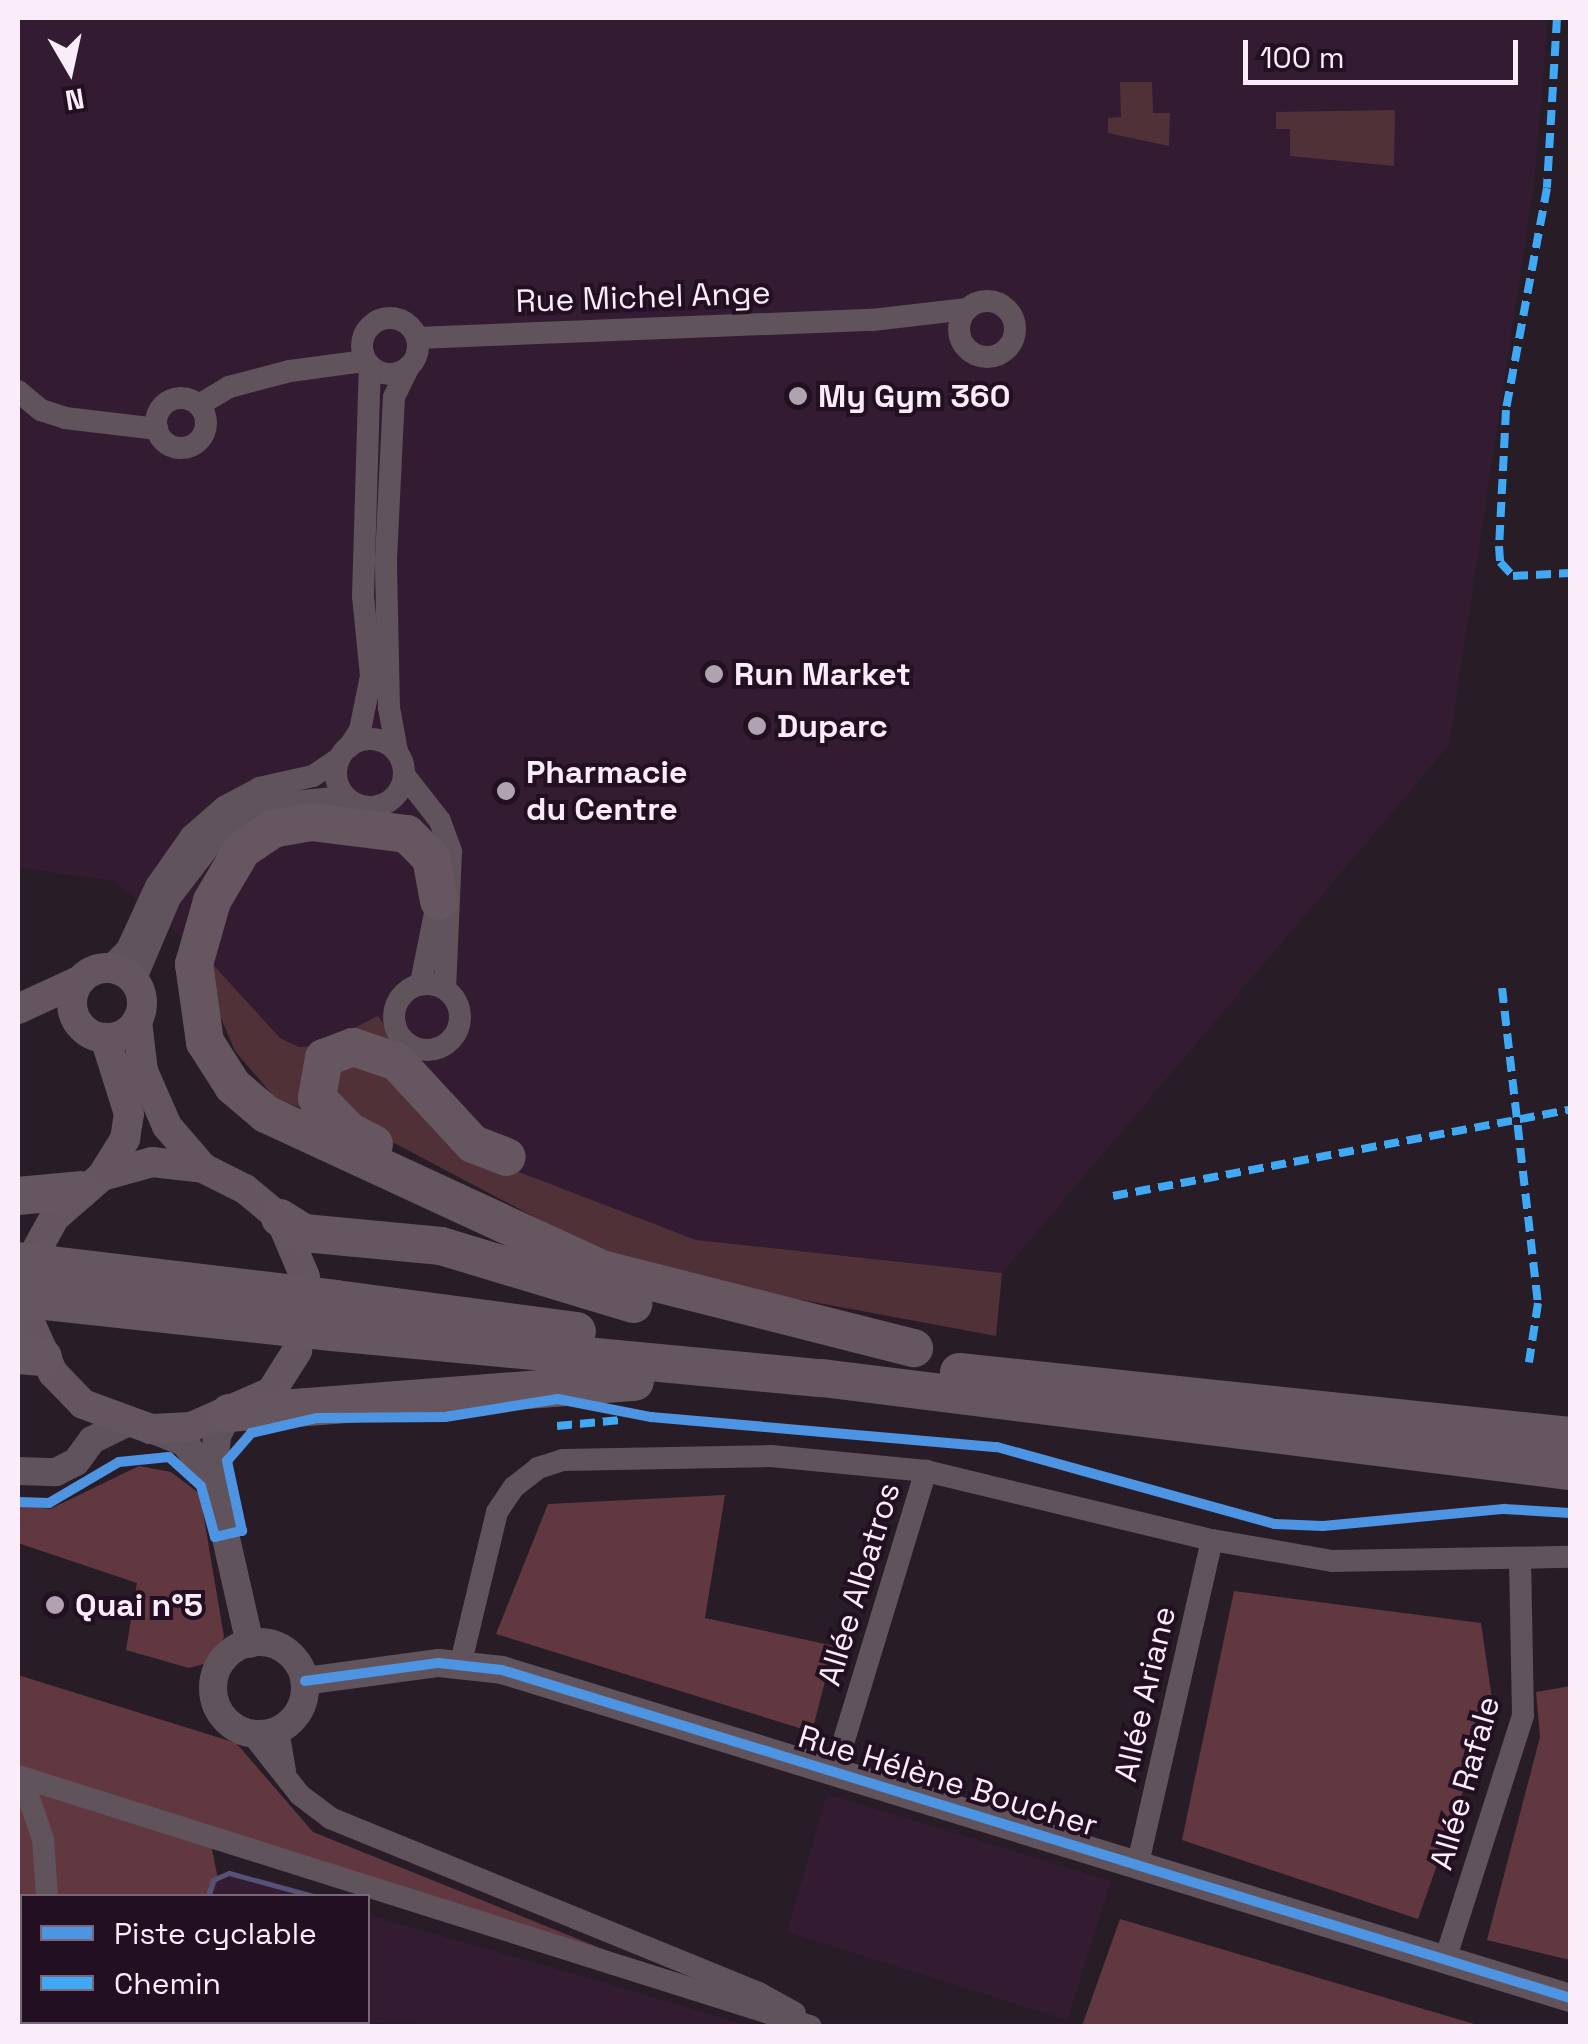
<!DOCTYPE html>
<html>
<head>
<meta charset="utf-8">
<style>
	body { margin:0 }
	#map { position:relative; width:1588px; height:2044px; overflow:hidden; background:#281c27; font-family:"Space Grotesk",sans-serif }
	div>[style] { position:absolute }
	[style*='--x'] { left:calc(var(--x)*1px); top:calc(var(--y)*1px); width:calc(var(--w)*1px); rotate:calc(var(--a)*1deg) }
	.built>* { inset:0; background:#331c32 }
	.green>* { inset:0; background:#503137 }
	.forest>* { inset:0; background:#623840 }
	.stream>* { height:5px; margin:-2.5px; padding:0 2.5px; transform-origin:2.5px; border-radius:2.5px; background:#565177 }
	.minor>* { height:22px; margin:-11px; padding:0 11px; transform-origin:11px; border-radius:11px; background:#60535b }
	.minor>.ring { margin:-11px; padding:0; box-sizing:content-box; background:none; border:22px solid #60535b; border-radius:50% }
	.tertiary>* { height:28px; margin:-14px; padding:0 14px; transform-origin:14px; border-radius:14px; background:#60535b }
	.tertiary>.ring { margin:-14px; padding:0; box-sizing:content-box; background:none; border:28px solid #60535b; border-radius:50% }
	.secondary>* { height:30px; margin:-15px; padding:0 15px; transform-origin:15px; border-radius:15px; background:#64555e }
	.secondary>.ring { margin:-15px; padding:0; box-sizing:content-box; background:none; border:30px solid #64555e; border-radius:50% }
	.trunk>* { height:38px; margin:-19px; padding:0 19px; transform-origin:19px; border-radius:19px; background:#665660 }
	.trunk-bridge>* { height:38px; margin:-19px; padding:0 19px; transform-origin:19px; border-radius:19px; background:#665660 }
	.quiet>* { height:8px; margin-top:-4px; transform-origin:0; background:repeating-linear-gradient(90deg,#3fa9f5 0 15px,transparent 0 23px) }
	.cycleway>* { height:10px; margin:-5px; padding:0 5px; transform-origin:5px; border-radius:5px; background:#4d94e3 }
	.dots>* { width:28px; height:28px; translate:-50% -50%; box-sizing:border-box; border:5px solid #220f21; border-radius:50% }
	span { translate:-50% -50%; white-space:nowrap; text-align:center; line-height:1.15; -webkit-text-stroke:8px #220f21; paint-order:stroke }
	.street-label { font-size:32px; color:#faecf9 }
	.poi-label { font-size:32px; color:#faecf9; font-weight:700 }
	.left { translate:0 -50%; text-align:left }
	.frame { position:absolute; inset:0; border:20px solid #faecf9; pointer-events:none }
	.legend { position:absolute; left:20px; top:1894px; width:350px; height:130px; box-sizing:border-box; background:#220f21; border:2px solid #786777; margin:0; padding:12px 18px; list-style:none; font-size:30px; color:#faecf9 }
	.legend li { display:flex; align-items:center; gap:20px; height:50px }
	.legend b { width:50px; border:2px solid #786777 }
	.north { position:absolute; left:20px; top:20px; width:100px; height:100px; -webkit-text-stroke:8px #220f21; paint-order:stroke; rotate:171deg; font-size:28px; font-weight:700; line-height:40px; text-align:center; color:#faecf9 }
	.north::after { content:''; display:block; margin:auto; width:35px; height:45px; background:#faecf9; clip-path:polygon(50% 0,100% 100%,50% 72%,0 100%) }
	.scale { position:absolute; left:1243px; top:40px; width:275px; height:45px; box-sizing:border-box; border:5px solid #faecf9; border-top:0; padding-left:12px; font-size:30px; line-height:35px; white-space:nowrap; color:#faecf9; -webkit-text-stroke:8px #220f21; paint-order:stroke }
</style>
</head>
<body>
<div id="map">
	<div class="built">
		<div style="clip-path:polygon(18px 18px,1548px 18px,1534px 184px,1449px 745px,1002px 1273px,696px 1240px,472px 1154px,320px 1045px,299px 1047px,280px 1038px,208px 959px,114px 881px,18px 867px)"></div>
		<div style="clip-path:polygon(827px 1794px,1111px 1881px,1067px 2020px,787px 1932px)"></div>
		<div style="clip-path:polygon(228px 1874px,304px 1896px,212px 1896px,218px 1879px)"></div>
		<div style="clip-path:polygon(368px 1915px,616px 1986px,748px 2026px,173px 2022px,368px 2022px)"></div>
	</div>
	<div class="green">
		<div style="clip-path:polygon(1120px 82px,1152px 82px,1153px 113px,1170px 113px,1169px 146px,1108px 133px,1108px 118px,1121px 117px)"></div>
		<div style="clip-path:polygon(1395px 110px,1394px 166px,1290px 156px,1290px 129px,1276px 129px,1276px 112px)"></div>
		<div style="clip-path:polygon(208px 959px,280px 1038px,299px 1047px,320px 1045px,378px 1016px,398px 1045px,420px 1059px,472px 1154px,696px 1240px,1002px 1273px,996px 1336px,631px 1268px,396px 1144px,275px 1098px,235px 1051px,215px 1004px)"></div>
	</div>
	<div class="forest">
		<div style="clip-path:polygon(139px 1466px,171px 1472px,200px 1494px,224px 1637px,211px 1662px,189px 1668px,126px 1650px,137px 1583px,18px 1543px,18px 1504px,50px 1509px)"></div>
		<div style="clip-path:polygon(725px 1495px,705px 1618px,834px 1646px,812px 1732px,496px 1634px,548px 1504px)"></div>
		<div style="clip-path:polygon(1234px 1591px,1481px 1623px,1493px 1706px,1418px 1919px,1182px 1840px)"></div>
		<div style="clip-path:polygon(18px 1675px,236px 1743px,313px 1832px,625px 1958px,209px 1834px,218px 1879px,212px 1896px,22px 1896px,22px 2022px,175px 2026px,18px 2026px)"></div>
		<div style="clip-path:polygon(1570px 1686px,1570px 1960px,1487px 1940px,1540px 1737px,1536px 1692px)"></div>
		<div style="clip-path:polygon(1120px 1919px,1481px 2026px,1082px 2026px)"></div>
	</div>
	<div class="stream">
		<div style="--x:208;--y:1896;--w:17;--a:-73"></div>
		<div style="--x:213;--y:1880;--w:17;--a:-24"></div>
		<div style="--x:229;--y:1873;--w:87;--a:15.3"></div>
		<div style="--x:175;--y:2022;--w:9;--a:27"></div>
	</div>
	<div class="minor">
		<div class="ring" style="left:959px;top:301px;width:34px;height:34px"></div>
		<div class="ring" style="left:362px;top:318px;width:34px;height:34px"></div>
		<div style="--x:417;--y:338;--w:455;--a:-2.3"></div>
		<div style="--x:872;--y:320;--w:96;--a:-6.6"></div>
		<div style="--x:18;--y:391;--w:30;--a:40"></div>
		<div style="--x:41;--y:410;--w:25;--a:18"></div>
		<div style="--x:65;--y:418;--w:93;--a:6.8"></div>
		<div class="ring" style="left:156px;top:398px;width:28px;height:28px"></div>
		<div style="--x:199;--y:405;--w:35;--a:-31"></div>
		<div style="--x:229;--y:387;--w:63;--a:-14.7"></div>
		<div style="--x:290;--y:371;--w:76;--a:-7.6"></div>
		<div class="ring" style="left:336px;top:739px;width:46px;height:46px"></div>
		<div style="--x:349;--y:747;--w:20;--a:-57"></div>
		<div style="--x:360;--y:730;--w:55;--a:-78.5"></div>
		<div style="--x:371;--y:676;--w:80;--a:-95.7"></div>
		<div style="--x:363;--y:596;--w:230;--a:-88.3"></div>
		<div style="--x:397;--y:751;--w:44;--a:-100.5"></div>
		<div style="--x:389;--y:708;--w:149;--a:-91.2"></div>
		<div style="--x:386;--y:559;--w:162;--a:-87.2"></div>
		<div style="--x:394;--y:397;--w:34;--a:-64"></div>
		<div style="--x:405;--y:776;--w:57;--a:52.1"></div>
		<div style="--x:440;--y:821;--w:33;--a:70"></div>
		<div style="--x:451;--y:852;--w:136;--a:92.5"></div>
		<div style="--x:108;--y:968;--w:27;--a:-45"></div>
		<div style="--x:127;--y:949;--w:69;--a:-65.3"></div>
		<div style="--x:156;--y:886;--w:61;--a:-55"></div>
		<div style="--x:191;--y:836;--w:44;--a:-41.3"></div>
		<div style="--x:224;--y:807;--w:40;--a:-28"></div>
		<div style="--x:259;--y:788;--w:55;--a:-12.5"></div>
		<div style="--x:313;--y:776;--w:32;--a:-34"></div>
		<div style="--x:135;--y:981;--w:90;--a:-67.1"></div>
		<div style="--x:170;--y:898;--w:87;--a:-52.5"></div>
		<div style="--x:223;--y:829;--w:54;--a:-27.5"></div>
		<div style="--x:271;--y:804;--w:75;--a:-5.3"></div>
		<div style="--x:421;--y:983;--w:92;--a:-78.7"></div>
		<div class="ring" style="left:394px;top:984px;width:44px;height:44px"></div>
		<div style="--x:461;--y:1662;--w:154;--a:-76.5"></div>
		<div style="--x:497;--y:1512;--w:30;--a:-56"></div>
		<div style="--x:514;--y:1487;--w:31;--a:-38"></div>
		<div style="--x:538;--y:1468;--w:26;--a:-18"></div>
		<div style="--x:563;--y:1460;--w:208;--a:-1.1"></div>
		<div style="--x:771;--y:1456;--w:156;--a:5.5"></div>
		<div style="--x:926;--y:1471;--w:294;--a:13.6"></div>
		<div style="--x:1212;--y:1540;--w:122;--a:9.9"></div>
		<div style="--x:1332;--y:1561;--w:238;--a:-1"></div>
		<div style="--x:278;--y:1730;--w:42;--a:80.3"></div>
		<div style="--x:251;--y:1733;--w:79;--a:51.7"></div>
		<div style="--x:300;--y:1795;--w:38;--a:37"></div>
		<div style="--x:330;--y:1818;--w:463;--a:22.2"></div>
		<div style="--x:759;--y:1993;--w:41;--a:29.1"></div>
		<div style="--x:834;--y:1773;--w:316;--a:-73.1"></div>
		<div style="--x:18;--y:1776;--w:831;--a:17.52"></div>
		<div style="--x:22;--y:1778;--w:65;--a:71"></div>
		<div style="--x:43;--y:1839;--w:57;--a:86"></div>
		<div style="--x:1138;--y:1863;--w:331;--a:-77.1"></div>
		<div style="--x:1445;--y:1960;--w:257;--a:-72.3"></div>
		<div style="--x:1523;--y:1715;--w:155;--a:-91.1"></div>
		<div style="--x:86;--y:2022;--w:4;--a:63"></div>
	</div>
	<div class="tertiary">
		<div style="--x:229;--y:1413;--w:26;--a:118"></div>
		<div style="--x:217;--y:1436;--w:45;--a:95.1"></div>
		<div style="--x:213;--y:1481;--w:167;--a:77.2"></div>
		<div style="--x:151;--y:1429;--w:37;--a:22"></div>
		<div style="--x:185;--y:1443;--w:47;--a:53.6"></div>
		<div style="--x:18;--y:1471;--w:38;--a:2"></div>
		<div style="--x:56;--y:1472;--w:22;--a:-27"></div>
		<div style="--x:76;--y:1462;--w:27;--a:-54"></div>
		<div style="--x:92;--y:1440;--w:37;--a:-26"></div>
		<div class="ring" style="left:213px;top:1642px;width:64px;height:64px"></div>
		<div style="--x:305;--y:1681;--w:135;--a:-7.7"></div>
		<div style="--x:439;--y:1663;--w:63;--a:6.3"></div>
		<div style="--x:502;--y:1670;--w:1117;--a:17.07"></div>
	</div>
	<div class="secondary">
		<div class="ring" style="left:72px;top:968px;width:40px;height:40px"></div>
		<div style="--x:18;--y:1009;--w:69;--a:-24.7"></div>
		<div style="--x:137;--y:1021;--w:50;--a:83.2"></div>
		<div style="--x:143;--y:1071;--w:60;--a:66.4"></div>
		<div style="--x:167;--y:1126;--w:55;--a:49.4"></div>
		<div style="--x:203;--y:1168;--w:47;--a:26.6"></div>
		<div style="--x:245;--y:1189;--w:45;--a:39.6"></div>
		<div style="--x:280;--y:1218;--w:64;--a:67"></div>
		<div style="--x:102;--y:1176;--w:44;--a:-58.1"></div>
		<div style="--x:125;--y:1139;--w:25;--a:-81"></div>
		<div style="--x:129;--y:1114;--w:80;--a:-107.5"></div>
		<div style="--x:37;--y:1249;--w:37;--a:-61"></div>
		<div style="--x:55;--y:1217;--w:62;--a:-41.1"></div>
		<div style="--x:102;--y:1176;--w:52;--a:-15.6"></div>
		<div style="--x:152;--y:1162;--w:51;--a:6.7"></div>
		<div style="--x:31;--y:1325;--w:53;--a:65.4"></div>
		<div style="--x:53;--y:1373;--w:43;--a:45.9"></div>
		<div style="--x:83;--y:1404;--w:72;--a:20.2"></div>
		<div style="--x:151;--y:1429;--w:40;--a:-2.9"></div>
		<div style="--x:191;--y:1427;--w:87;--a:-23.6"></div>
		<div style="--x:271;--y:1392;--w:49;--a:-57.6"></div>
	</div>
	<div class="trunk">
		<div style="--x:439;--y:901;--w:44;--a:-100.5"></div>
		<div style="--x:431;--y:858;--w:34;--a:-135"></div>
		<div style="--x:407;--y:834;--w:97;--a:-172.9"></div>
		<div style="--x:311;--y:822;--w:39;--a:170"></div>
		<div style="--x:273;--y:829;--w:37;--a:146"></div>
		<div style="--x:242;--y:850;--w:59;--a:120.5"></div>
		<div style="--x:212;--y:901;--w:66;--a:105.9"></div>
		<div style="--x:194;--y:964;--w:79;--a:82"></div>
		<div style="--x:205;--y:1042;--w:52;--a:57.5"></div>
		<div style="--x:233;--y:1086;--w:43;--a:40.3"></div>
		<div style="--x:266;--y:1114;--w:369;--a:24.8"></div>
		<div style="--x:601;--y:1269;--w:323;--a:14.2"></div>
		<div style="--x:374;--y:1144;--w:28;--a:-153"></div>
		<div style="--x:349;--y:1131;--w:46;--a:-134.1"></div>
		<div style="--x:317;--y:1098;--w:41;--a:-80.1"></div>
		<div style="--x:324;--y:1058;--w:31;--a:-21"></div>
		<div style="--x:353;--y:1047;--w:46;--a:18.8"></div>
		<div style="--x:397;--y:1062;--w:112;--a:47.2"></div>
		<div style="--x:473;--y:1144;--w:36;--a:21"></div>
		<div style="--x:18;--y:1196;--w:62;--a:-5.5"></div>
		<div style="--x:280;--y:1218;--w:28;--a:32"></div>
		<div style="--x:304;--y:1233;--w:138;--a:5.4"></div>
		<div style="--x:441;--y:1246;--w:201;--a:16.8"></div>
		<div style="--x:336;--y:1299;--w:243;--a:7.6"></div>
		<div style="--x:332;--y:1332;--w:492;--a:5.4"></div>
		<div style="--x:822;--y:1378;--w:754;--a:7.09"></div>
		<div style="--x:18;--y:1355;--w:25;--a:5"></div>
		<div style="--x:959;--y:1372;--w:614;--a:5.98"></div>
		<div style="--x:229;--y:1413;--w:407;--a:-4.4"></div>
	</div>
	<div class="trunk-bridge">
		<div style="--x:18;--y:1261;--w:320;--a:6.8"></div>
		<div style="--x:18;--y:1298;--w:316;--a:6.2"></div>
	</div>
	<div class="quiet">
		<div style="--x:1557;--y:18;--w:170;--a:93.4"></div>
		<div style="--x:1547;--y:188;--w:226;--a:100.5"></div>
		<div style="--x:1506;--y:410;--w:136;--a:92.9"></div>
		<div style="--x:1499;--y:546;--w:16;--a:86"></div>
		<div style="--x:1500;--y:562;--w:19;--a:47"></div>
		<div style="--x:1513;--y:576;--w:57;--a:-3"></div>
		<div style="--x:1502;--y:988;--w:317;--a:83.5"></div>
		<div style="--x:1538;--y:1303;--w:60;--a:98.7"></div>
		<div style="--x:1113;--y:1196;--w:465;--a:-10.7"></div>
		<div style="--x:557;--y:1426;--w:64;--a:-5.4"></div>
	</div>
	<div class="cycleway">
		<div style="--x:18;--y:1502;--w:31;--a:2"></div>
		<div style="--x:49;--y:1503;--w:81;--a:-30.4"></div>
		<div style="--x:119;--y:1462;--w:50;--a:-5.7"></div>
		<div style="--x:169;--y:1457;--w:43;--a:42.2"></div>
		<div style="--x:201;--y:1486;--w:53;--a:74.6"></div>
		<div style="--x:215;--y:1537;--w:28;--a:-13"></div>
		<div style="--x:242;--y:1531;--w:72;--a:-102.1"></div>
		<div style="--x:227;--y:1461;--w:37;--a:-49"></div>
		<div style="--x:251;--y:1433;--w:68;--a:-12.8"></div>
		<div style="--x:317;--y:1418;--w:128;--a:-0.4"></div>
		<div style="--x:445;--y:1417;--w:114;--a:-9.1"></div>
		<div style="--x:558;--y:1399;--w:95;--a:11"></div>
		<div style="--x:651;--y:1417;--w:347;--a:5"></div>
		<div style="--x:997;--y:1447;--w:288;--a:15.5"></div>
		<div style="--x:1275;--y:1524;--w:48;--a:2.4"></div>
		<div style="--x:1323;--y:1526;--w:182;--a:-5.4"></div>
		<div style="--x:1504;--y:1509;--w:66;--a:3.5"></div>
		<div style="--x:305;--y:1681;--w:135;--a:-7.7"></div>
		<div style="--x:439;--y:1663;--w:63;--a:6.3"></div>
		<div style="--x:502;--y:1670;--w:1117;--a:17.07"></div>
	</div>
	<div class="dots">
		<div style="left:798px;top:396px;background:#b0a3b0"></div>
		<div style="left:714px;top:674px;background:#b0a3b0"></div>
		<div style="left:757px;top:726px;background:#b0a3b0"></div>
		<div style="left:506px;top:791px;background:#b0a3b0"></div>
		<div style="left:55px;top:1605px;background:#b0a3b0"></div>
	</div>
	<div class="street-label">
		<span style="left:643px;top:297px;rotate:-2deg">Rue Michel Ange</span>
		<span style="left:859px;top:1584px;rotate:-73deg">Allée Albatros</span>
		<span style="left:1145px;top:1694px;rotate:-77deg">Allée Ariane</span>
		<span style="left:948px;top:1781px;rotate:17deg">Rue Hélène Boucher</span>
		<span style="left:1465px;top:1783px;rotate:-74deg">Allée Rafale</span>
	</div>
	<div class="poi-label">
		<span class="left" style="left:818px;top:396px">My Gym 360</span>
		<span class="left" style="left:734px;top:674px">Run Market</span>
		<span class="left" style="left:777px;top:726px">Duparc</span>
		<span class="left" style="left:526px;top:791px">Pharmacie<br>du Centre</span>
		<span class="left" style="left:75px;top:1605px">Quai n°5</span>
	</div>
	<div class="frame"></div>
	<ul class="legend">
	<li><b style="height:12px;background:#4d94e3"></b>Piste cyclable</li>
	<li><b style="height:12px;background:#3fa9f5"></b>Chemin</li>
	</ul>
	<div class="north">N</div>
	<div class="scale">100 m</div>
</div>
</body>
</html>
